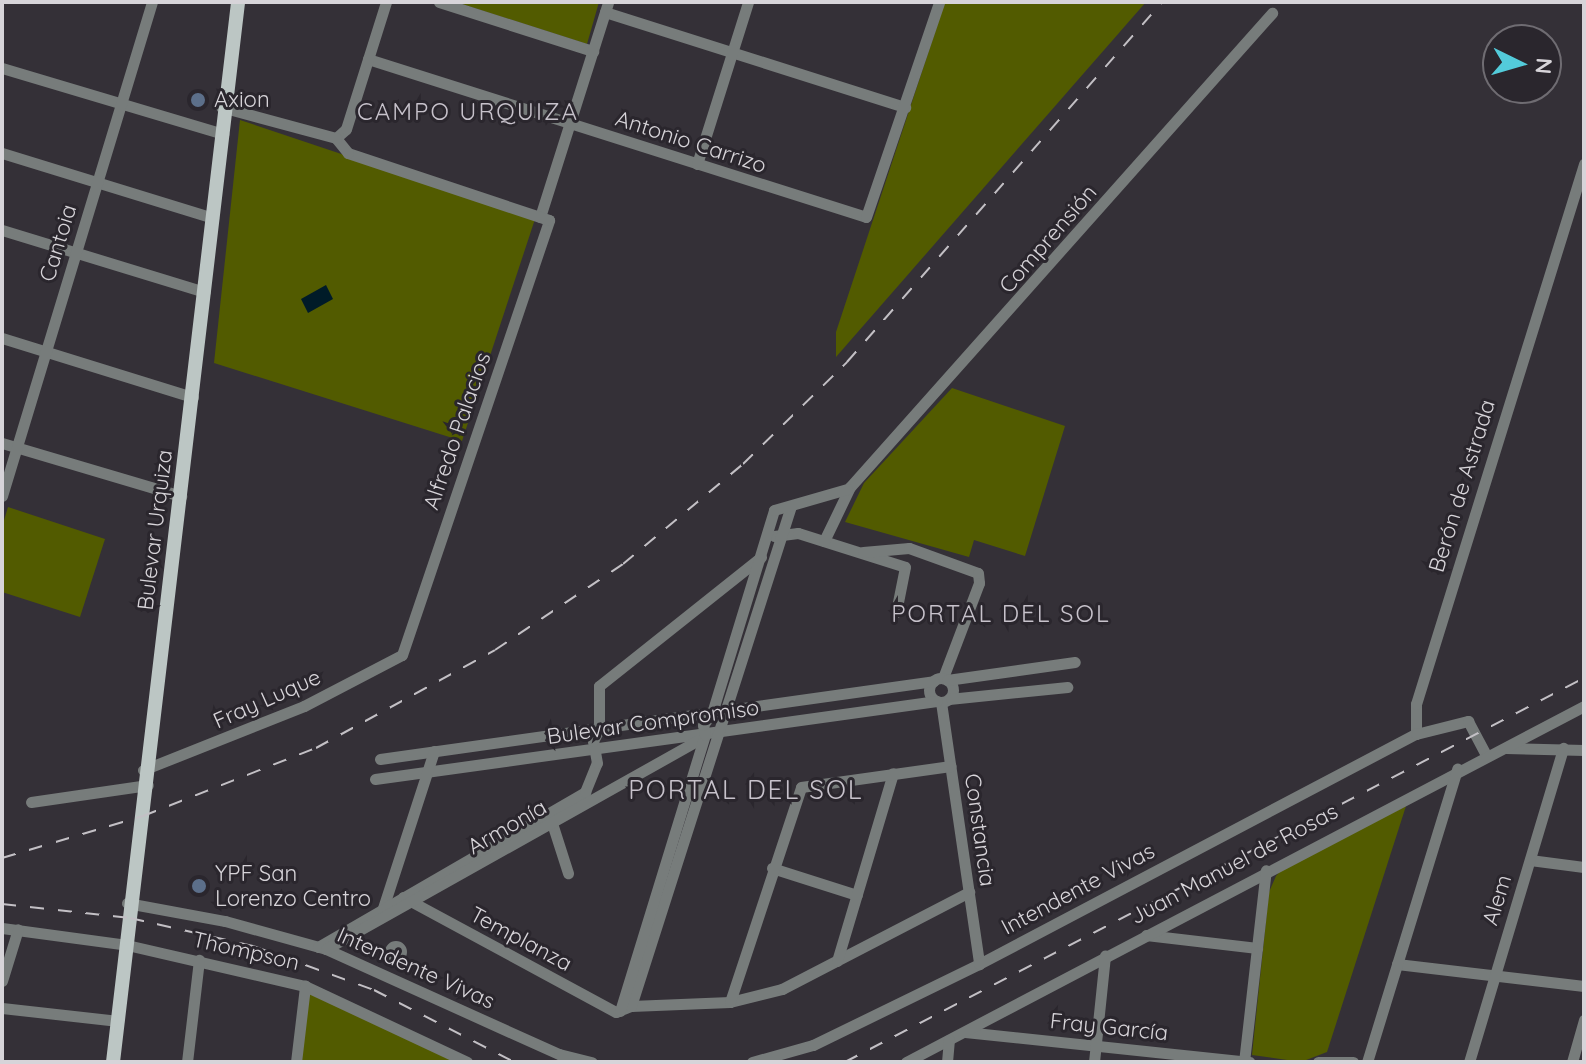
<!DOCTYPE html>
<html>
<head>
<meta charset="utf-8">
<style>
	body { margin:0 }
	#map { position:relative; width:1586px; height:1064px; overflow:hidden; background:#343037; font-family:Quicksand,sans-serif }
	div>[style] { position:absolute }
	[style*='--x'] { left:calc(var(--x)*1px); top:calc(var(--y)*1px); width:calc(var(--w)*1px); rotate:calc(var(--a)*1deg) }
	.green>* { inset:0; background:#525b00 }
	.water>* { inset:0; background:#001b28 }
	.minor>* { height:11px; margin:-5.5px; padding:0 5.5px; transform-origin:5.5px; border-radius:5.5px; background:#777c7b }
	.minor>.ring { margin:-5.5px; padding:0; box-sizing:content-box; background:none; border:11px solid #777c7b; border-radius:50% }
	.major>* { height:14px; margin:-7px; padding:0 7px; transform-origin:7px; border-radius:7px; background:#bcc6c4 }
	.rail>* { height:2px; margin-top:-1px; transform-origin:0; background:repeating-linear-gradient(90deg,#c3c0c5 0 14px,transparent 0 28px) }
	.dots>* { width:22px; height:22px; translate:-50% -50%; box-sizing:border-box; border:4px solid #2a262d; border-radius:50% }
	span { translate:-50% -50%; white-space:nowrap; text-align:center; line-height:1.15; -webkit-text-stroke:6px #2a262d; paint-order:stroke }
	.poi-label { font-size:22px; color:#d7d4d9 }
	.left { translate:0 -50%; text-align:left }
	.street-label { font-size:22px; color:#d7d4d9 }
	.neighbourhood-label { font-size:24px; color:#c7c2cb; letter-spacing:2px }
	.quarter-label { font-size:26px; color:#c7c2cb; letter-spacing:2px }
	.frame { position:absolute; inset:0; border:4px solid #d7d4d9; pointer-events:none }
	.north { position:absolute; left:1482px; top:24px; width:80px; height:80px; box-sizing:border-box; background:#2a262d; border:2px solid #6f6c72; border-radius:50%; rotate:95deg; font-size:22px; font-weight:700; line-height:32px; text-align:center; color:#d7d4d9 }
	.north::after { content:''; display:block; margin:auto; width:28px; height:36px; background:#53cbda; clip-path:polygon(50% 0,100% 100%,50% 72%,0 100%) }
</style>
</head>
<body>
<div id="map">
	<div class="green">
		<div style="clip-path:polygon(455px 2px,599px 2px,587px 44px)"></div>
		<div style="clip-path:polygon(945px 2px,1146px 2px,836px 357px,836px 332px)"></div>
		<div style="clip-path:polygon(240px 120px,535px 219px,462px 441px,214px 363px)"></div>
		<div style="clip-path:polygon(952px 388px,1065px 426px,1025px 556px,974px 540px,969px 557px,845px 522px,864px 483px)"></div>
		<div style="clip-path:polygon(8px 507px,105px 539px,80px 617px,2px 592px,2px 527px)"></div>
		<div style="clip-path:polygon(1406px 806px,1327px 1052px,1301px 1062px,1252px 1055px,1269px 892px,1276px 876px,1283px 868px)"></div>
		<div style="clip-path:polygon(305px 986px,467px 1062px,296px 1062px)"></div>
	</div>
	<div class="water">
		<div style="clip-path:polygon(326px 285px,333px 299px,308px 313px,301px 299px)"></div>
	</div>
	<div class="minor">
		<div style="--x:439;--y:2;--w:162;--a:17.7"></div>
		<div style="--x:605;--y:12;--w:315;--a:17.6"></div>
		<div style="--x:368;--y:59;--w:522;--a:17.6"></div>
		<div style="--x:866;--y:217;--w:227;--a:-71.2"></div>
		<div style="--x:2;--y:68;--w:231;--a:16.6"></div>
		<div style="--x:336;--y:138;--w:13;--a:-42"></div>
		<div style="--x:346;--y:129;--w:133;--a:-72.5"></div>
		<div style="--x:2;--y:153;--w:221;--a:17.1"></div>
		<div style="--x:697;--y:164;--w:170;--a:-72.5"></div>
		<div style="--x:540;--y:217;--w:225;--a:-72.4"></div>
		<div style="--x:2;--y:230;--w:212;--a:17"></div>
		<div style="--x:2;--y:338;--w:200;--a:17.2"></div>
		<div style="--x:2;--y:443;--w:187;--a:16.5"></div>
		<div style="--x:2;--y:496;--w:516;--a:-73.11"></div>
		<div style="--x:774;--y:536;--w:24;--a:-7"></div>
		<div style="--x:798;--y:533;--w:112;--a:17.6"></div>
		<div style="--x:905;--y:567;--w:46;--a:101.3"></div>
		<div style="--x:824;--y:541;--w:60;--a:-64.3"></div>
		<div style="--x:850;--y:487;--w:635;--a:-48.32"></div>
		<div style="--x:863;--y:552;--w:46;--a:-5"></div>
		<div style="--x:909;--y:548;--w:73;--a:19.9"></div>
		<div style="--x:978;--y:573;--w:10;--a:84"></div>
		<div style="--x:979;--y:583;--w:102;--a:110.8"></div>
		<div class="ring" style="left:929px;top:678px;width:13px;height:13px"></div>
		<div style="--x:947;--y:680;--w:129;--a:-8"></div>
		<div style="--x:949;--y:699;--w:119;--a:-5.8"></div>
		<div style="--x:941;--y:702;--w:265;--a:81.7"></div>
		<div style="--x:1416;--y:734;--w:30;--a:-90"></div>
		<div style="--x:1416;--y:704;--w:566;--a:-72.72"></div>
		<div style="--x:1506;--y:748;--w:78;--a:1.5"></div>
		<div style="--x:380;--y:759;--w:559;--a:-8.01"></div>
		<div style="--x:143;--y:770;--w:173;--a:-21.7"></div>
		<div style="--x:304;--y:706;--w:110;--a:-27.5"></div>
		<div style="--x:402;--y:655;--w:459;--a:-71.3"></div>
		<div style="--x:549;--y:220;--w:212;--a:-161.6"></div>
		<div style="--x:348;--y:153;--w:19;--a:-129"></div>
		<div style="--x:336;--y:138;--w:119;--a:-164.9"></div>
		<div style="--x:375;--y:779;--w:567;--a:-7.9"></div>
		<div style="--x:31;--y:802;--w:118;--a:-8.3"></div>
		<div style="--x:551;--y:820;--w:56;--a:72.2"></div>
		<div style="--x:1530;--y:860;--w:54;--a:7.4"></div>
		<div style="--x:772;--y:868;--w:89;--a:17.6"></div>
		<div style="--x:403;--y:897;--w:242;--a:28.4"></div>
		<div style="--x:616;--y:1012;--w:16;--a:-22"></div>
		<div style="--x:631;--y:1006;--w:99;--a:-2.3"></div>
		<div style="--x:730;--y:1002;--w:54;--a:-14"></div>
		<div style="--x:782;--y:989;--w:211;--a:-27.4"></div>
		<div style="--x:127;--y:903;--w:100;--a:10.4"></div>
		<div style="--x:225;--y:921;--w:105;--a:15.5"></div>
		<div style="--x:326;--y:949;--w:256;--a:24.3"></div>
		<div style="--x:559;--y:1054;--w:34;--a:14"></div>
		<div style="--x:383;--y:908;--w:165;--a:-72"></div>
		<div style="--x:2;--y:928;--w:126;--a:7.7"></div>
		<div style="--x:127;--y:945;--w:183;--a:13"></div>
		<div style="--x:305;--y:986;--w:179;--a:25.1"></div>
		<div style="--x:1146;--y:935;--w:112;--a:6.7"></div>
		<div class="ring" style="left:390.5px;top:946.5px;width:0;height:0"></div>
		<div style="--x:318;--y:947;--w:309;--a:-30.1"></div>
		<div style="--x:585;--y:792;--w:31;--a:-68"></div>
		<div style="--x:597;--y:763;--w:22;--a:-100"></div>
		<div style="--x:593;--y:741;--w:13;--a:-63"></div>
		<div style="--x:599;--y:729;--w:43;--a:-90"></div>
		<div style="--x:599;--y:686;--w:207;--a:-38.5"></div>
		<div style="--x:326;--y:949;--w:427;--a:-29.3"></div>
		<div style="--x:837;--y:961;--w:196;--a:-73.4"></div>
		<div style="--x:1397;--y:964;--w:188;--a:6.7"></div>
		<div style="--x:2;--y:981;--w:54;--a:-72.9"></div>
		<div style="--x:730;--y:1002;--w:226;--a:-71.7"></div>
		<div style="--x:801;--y:787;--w:151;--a:-8"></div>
		<div style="--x:631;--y:1006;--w:525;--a:-72.26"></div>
		<div style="--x:2;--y:1008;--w:117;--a:6.4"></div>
		<div style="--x:620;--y:1011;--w:289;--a:-72.9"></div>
		<div style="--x:705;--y:735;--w:10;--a:-101"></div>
		<div style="--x:703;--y:725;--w:15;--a:-53"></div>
		<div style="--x:712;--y:713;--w:212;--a:-73"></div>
		<div style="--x:774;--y:510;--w:76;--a:-16"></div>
		<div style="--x:965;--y:1032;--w:286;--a:6"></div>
		<div style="--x:187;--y:1062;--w:103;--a:-83.3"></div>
		<div style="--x:296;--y:1062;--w:77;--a:-83.2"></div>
		<div style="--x:752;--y:1062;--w:63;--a:-15.6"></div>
		<div style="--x:813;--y:1045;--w:185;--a:-26"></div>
		<div style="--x:979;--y:964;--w:494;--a:-27.8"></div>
		<div style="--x:1416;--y:734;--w:54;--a:-14"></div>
		<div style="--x:1468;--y:721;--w:38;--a:62"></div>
		<div style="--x:906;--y:1062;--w:766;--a:-27.7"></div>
		<div style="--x:947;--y:1062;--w:22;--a:-85"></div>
		<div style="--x:1094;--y:1062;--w:107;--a:-84.1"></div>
		<div style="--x:1244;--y:1062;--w:193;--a:-83.5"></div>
		<div style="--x:1318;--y:1062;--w:35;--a:0"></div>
		<div style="--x:1367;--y:1062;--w:307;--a:-72.9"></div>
		<div style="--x:1469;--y:1062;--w:328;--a:-73.3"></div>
		<div style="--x:1572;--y:1062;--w:44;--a:-74.1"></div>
	</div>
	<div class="major">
		<div style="--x:113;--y:1062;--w:1067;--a:-83.27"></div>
	</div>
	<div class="rail">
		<div style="--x:2;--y:858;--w:147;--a:-16.6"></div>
		<div style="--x:143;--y:816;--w:186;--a:-21.5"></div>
		<div style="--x:316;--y:748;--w:204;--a:-28.7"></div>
		<div style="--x:495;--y:650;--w:154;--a:-33.9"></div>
		<div style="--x:623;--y:564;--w:156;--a:-39.8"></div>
		<div style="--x:743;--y:464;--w:146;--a:-44.4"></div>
		<div style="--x:847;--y:362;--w:478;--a:-48.8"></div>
		<div style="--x:2;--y:904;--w:129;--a:6.2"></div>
		<div style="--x:130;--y:918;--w:126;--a:12.8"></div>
		<div style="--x:253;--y:946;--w:129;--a:20"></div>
		<div style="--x:374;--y:990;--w:157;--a:27.2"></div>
		<div style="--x:845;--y:1062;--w:833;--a:-27.46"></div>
	</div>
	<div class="dots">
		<div style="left:198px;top:100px;background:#5c6f8a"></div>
		<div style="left:199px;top:886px;background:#5c6f8a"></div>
	</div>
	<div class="poi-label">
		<span class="left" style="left:214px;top:100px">Axion</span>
		<span class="left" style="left:215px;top:886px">YPF San<br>Lorenzo Centro</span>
	</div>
	<div class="street-label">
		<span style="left:691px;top:142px;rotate:18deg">Antonio Carrizo</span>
		<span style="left:1048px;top:239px;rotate:-49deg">Comprensión</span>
		<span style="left:58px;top:243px;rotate:-73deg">Cantoia</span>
		<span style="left:457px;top:431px;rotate:-71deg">Alfredo Palacios</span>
		<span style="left:1462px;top:486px;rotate:-73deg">Berón de Astrada</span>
		<span style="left:155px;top:530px;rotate:-83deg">Bulevar Urquiza</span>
		<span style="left:267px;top:699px;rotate:-24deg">Fray Luque</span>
		<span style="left:653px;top:722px;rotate:-8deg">Bulevar Compromiso</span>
		<span style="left:507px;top:827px;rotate:-30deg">Armonía</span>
		<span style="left:980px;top:830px;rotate:82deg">Constancia</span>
		<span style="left:1234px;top:864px;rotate:-28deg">Juan Manuel de Rosas</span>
		<span style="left:1078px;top:889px;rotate:-28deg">Intendente Vivas</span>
		<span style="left:1497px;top:900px;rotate:-73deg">Alem</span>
		<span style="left:521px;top:939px;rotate:28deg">Templanza</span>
		<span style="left:246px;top:951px;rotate:13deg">Thompson</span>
		<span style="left:416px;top:968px;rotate:24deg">Intendente Vivas</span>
		<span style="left:1109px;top:1027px;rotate:6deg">Fray García</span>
	</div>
	<div class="neighbourhood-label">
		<span style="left:468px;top:112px">CAMPO URQUIZA</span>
		<span style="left:1001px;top:614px">PORTAL DEL SOL</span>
	</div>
	<div class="quarter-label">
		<span style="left:746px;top:790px">PORTAL DEL SOL</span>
	</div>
	<div class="frame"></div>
	<div class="north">N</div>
</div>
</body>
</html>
